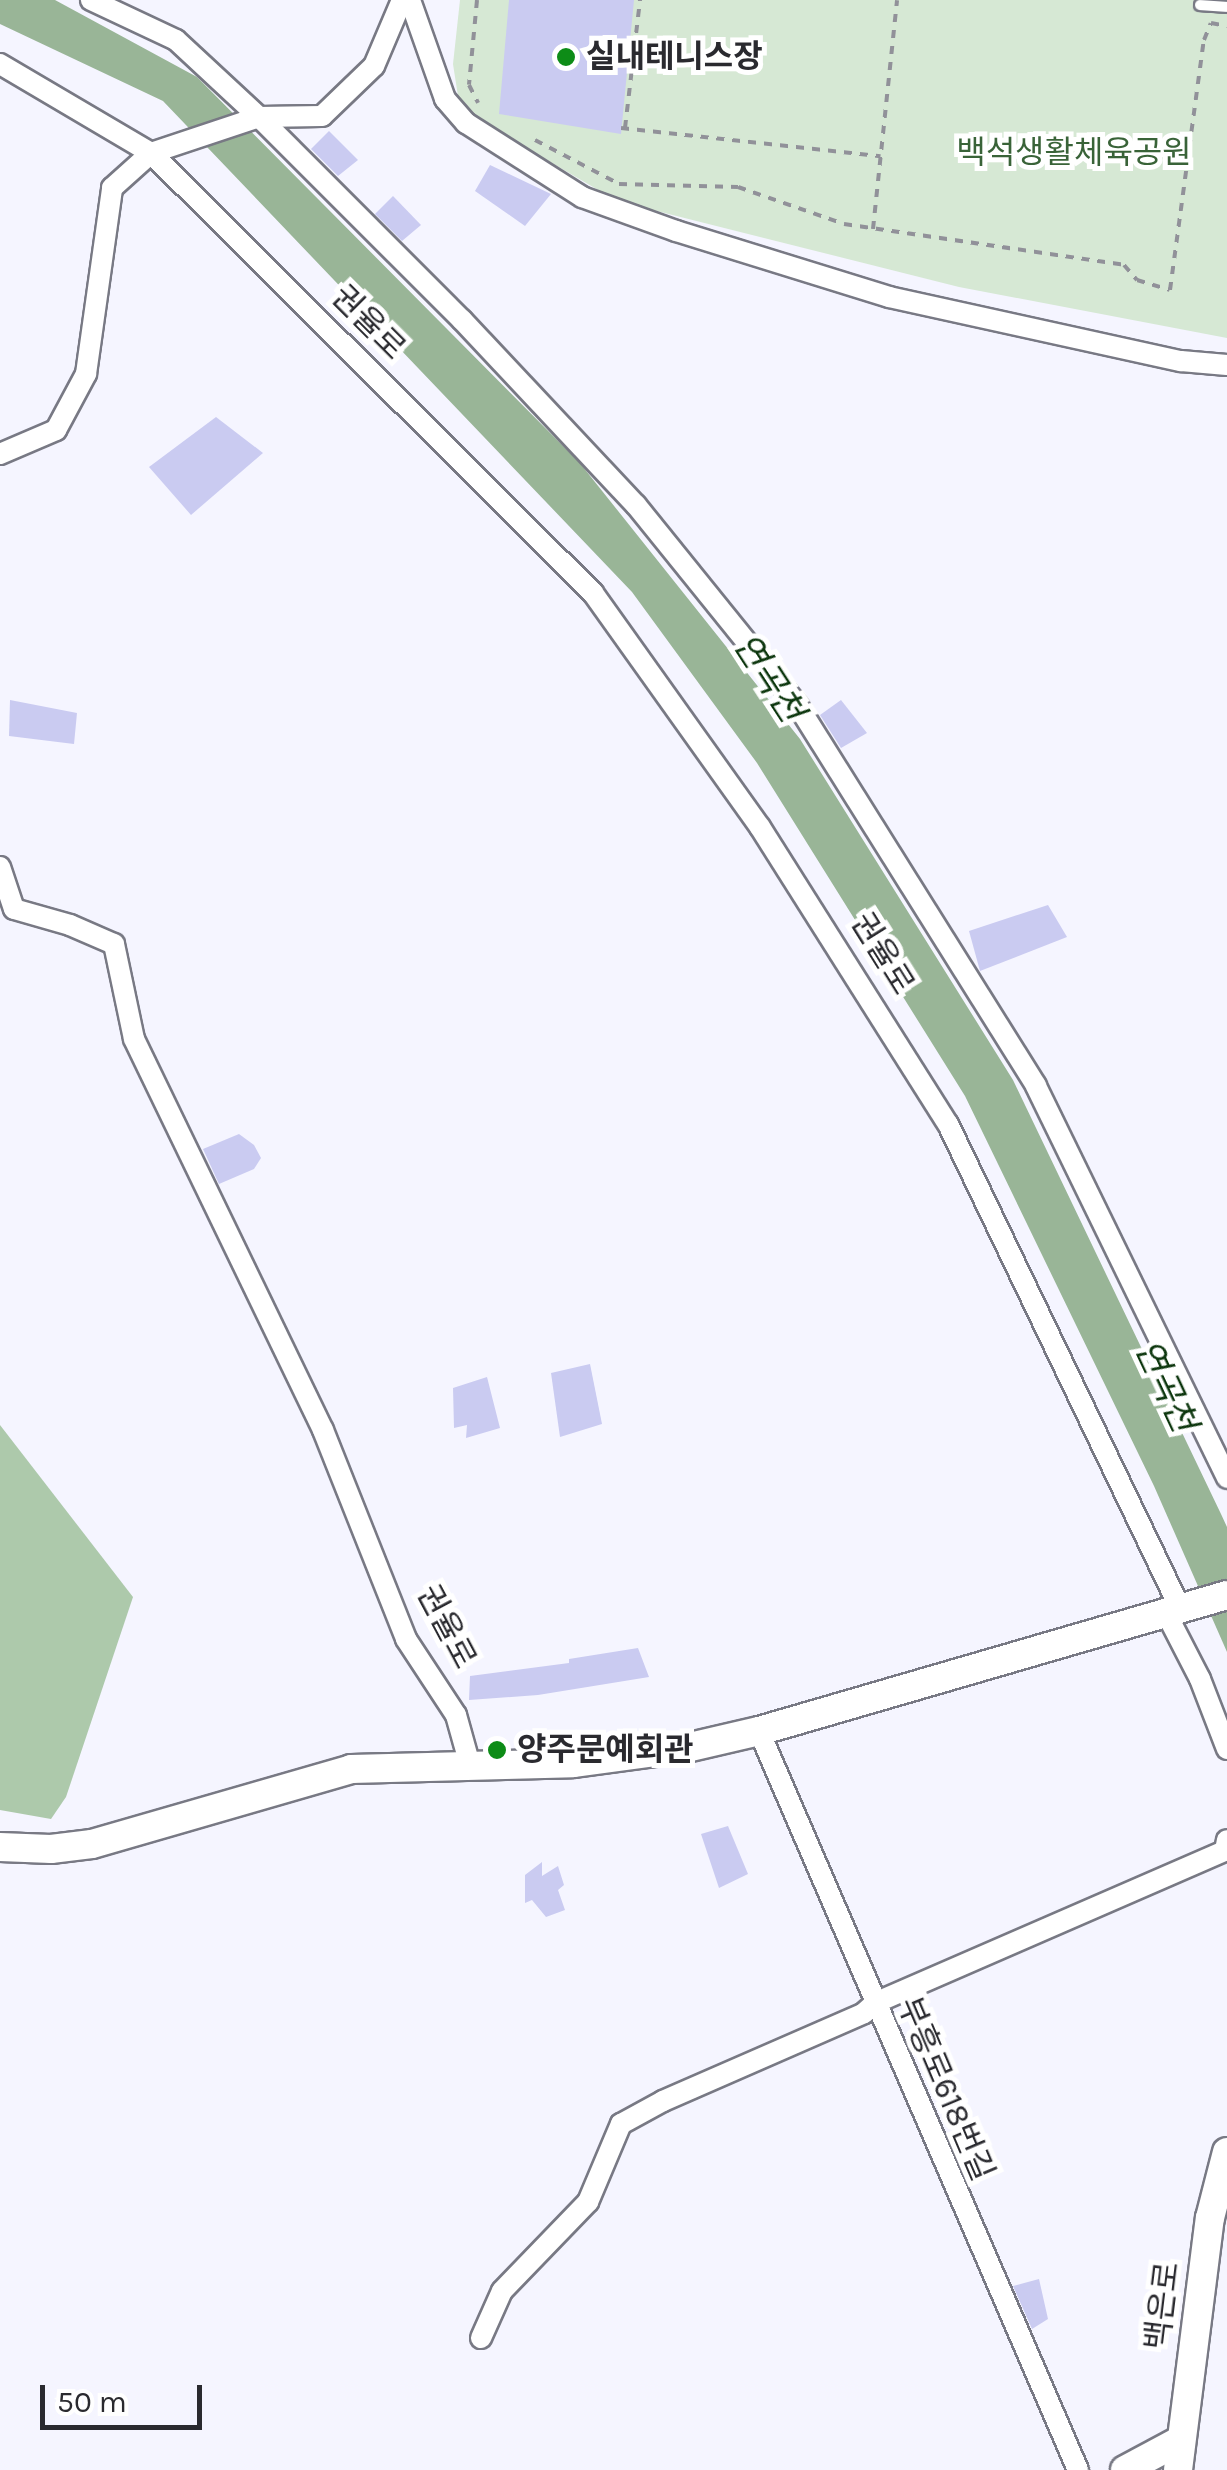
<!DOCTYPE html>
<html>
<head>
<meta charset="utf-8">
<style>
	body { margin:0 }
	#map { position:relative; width:1227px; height:2470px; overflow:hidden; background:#f5f5ff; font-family:Karla,"Noto Sans KR",sans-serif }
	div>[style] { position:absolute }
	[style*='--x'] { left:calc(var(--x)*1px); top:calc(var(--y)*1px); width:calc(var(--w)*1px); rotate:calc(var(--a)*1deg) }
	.green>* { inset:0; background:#d6e8d4 }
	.forest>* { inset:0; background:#adc9ab }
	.water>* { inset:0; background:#99b597 }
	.building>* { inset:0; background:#cacbf1 }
	.path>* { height:4px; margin-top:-2px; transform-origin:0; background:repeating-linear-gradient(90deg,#919199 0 8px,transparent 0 16px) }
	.roads { filter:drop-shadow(2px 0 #787984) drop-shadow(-2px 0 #787984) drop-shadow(0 2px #787984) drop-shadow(0 -2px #787984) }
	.lane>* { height:10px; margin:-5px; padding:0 5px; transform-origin:5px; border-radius:5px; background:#fff }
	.street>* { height:20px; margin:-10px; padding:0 10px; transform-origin:10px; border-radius:10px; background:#fff }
	.secondary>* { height:28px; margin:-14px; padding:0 14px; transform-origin:14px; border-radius:14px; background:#fff }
	.dots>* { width:28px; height:28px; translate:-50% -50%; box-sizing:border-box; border:5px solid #fff; border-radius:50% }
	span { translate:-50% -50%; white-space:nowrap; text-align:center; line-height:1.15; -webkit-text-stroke:10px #fff; paint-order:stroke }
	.poi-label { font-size:32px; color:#2a2a2f; font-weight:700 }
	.left { translate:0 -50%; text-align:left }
	.park-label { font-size:32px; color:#396338 }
	.street-label { font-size:32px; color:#2a2a2f }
	.water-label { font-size:35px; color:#0c360d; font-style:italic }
	.scale { position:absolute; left:40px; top:2385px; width:162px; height:45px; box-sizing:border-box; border:5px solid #2a2a2f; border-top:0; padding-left:12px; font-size:30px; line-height:35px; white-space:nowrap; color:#2a2a2f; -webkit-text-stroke:8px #fff; paint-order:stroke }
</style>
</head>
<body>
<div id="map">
	<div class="green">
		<div style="clip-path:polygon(460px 0,1227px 0,1227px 338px,959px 287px,617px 201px,460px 109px,453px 64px)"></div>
	</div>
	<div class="forest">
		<div style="clip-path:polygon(0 1425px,133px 1597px,66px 1797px,51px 1819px,0 1810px)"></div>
	</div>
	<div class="water">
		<div style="clip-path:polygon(0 0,55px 0,197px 77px,579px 462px,800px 739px,1013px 1080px,1221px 1514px,1227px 1527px,1227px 1652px,1154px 1486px,965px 1096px,757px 763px,632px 592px,163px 101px,0 24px)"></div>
	</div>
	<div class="building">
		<div style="clip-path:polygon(509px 0,634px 0,621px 134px,499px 114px)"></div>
		<div style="clip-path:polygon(329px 131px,358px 160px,338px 176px,311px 149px)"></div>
		<div style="clip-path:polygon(490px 165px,551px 194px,525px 226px,475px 191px)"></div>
		<div style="clip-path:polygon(393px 196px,421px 225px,402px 241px,375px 214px)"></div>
		<div style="clip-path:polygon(216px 417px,263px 453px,191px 515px,149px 467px)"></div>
		<div style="clip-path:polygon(10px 700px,77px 713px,74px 744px,9px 736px)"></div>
		<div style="clip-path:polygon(841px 700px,867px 733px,841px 748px,820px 715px)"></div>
		<div style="clip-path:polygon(1048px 905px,1067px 937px,980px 971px,969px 931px)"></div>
		<div style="clip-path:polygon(239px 1134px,254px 1145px,261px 1158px,254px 1169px,219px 1184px,203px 1149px)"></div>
		<div style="clip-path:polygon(590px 1364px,602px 1424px,560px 1437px,551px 1373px)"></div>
		<div style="clip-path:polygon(487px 1377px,500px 1428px,466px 1438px,467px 1425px,454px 1428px,453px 1388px)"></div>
		<div style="clip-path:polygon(638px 1648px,649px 1677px,538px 1695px,469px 1700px,470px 1676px,569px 1663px,569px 1659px)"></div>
		<div style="clip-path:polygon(728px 1826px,748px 1874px,719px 1888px,701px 1834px)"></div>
		<div style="clip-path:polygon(542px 1862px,542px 1876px,558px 1866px,564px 1885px,558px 1890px,565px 1910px,546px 1917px,532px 1900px,525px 1903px,525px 1875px)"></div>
		<div style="clip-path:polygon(1039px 2279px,1048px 2319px,1032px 2329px,1013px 2286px)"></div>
	</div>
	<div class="path">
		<div style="--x:477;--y:0;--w:85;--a:95.4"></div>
		<div style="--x:469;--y:85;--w:20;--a:63"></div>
		<div style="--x:621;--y:128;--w:261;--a:6.2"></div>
		<div style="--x:625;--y:128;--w:129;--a:-83.3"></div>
		<div style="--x:535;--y:140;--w:95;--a:27.6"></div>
		<div style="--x:619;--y:184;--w:119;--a:1.4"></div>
		<div style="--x:738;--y:187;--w:112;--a:19.2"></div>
		<div style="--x:844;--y:224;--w:283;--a:8.3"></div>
		<div style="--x:1124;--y:265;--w:20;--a:49"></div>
		<div style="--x:1137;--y:280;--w:34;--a:17"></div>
		<div style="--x:1170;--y:290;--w:252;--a:-82.3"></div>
		<div style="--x:1204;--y:40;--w:18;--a:-68"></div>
		<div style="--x:1211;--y:23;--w:16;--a:11"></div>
		<div style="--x:873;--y:229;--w:230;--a:-84"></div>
	</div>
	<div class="roads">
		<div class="lane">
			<div style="--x:1200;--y:5;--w:27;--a:4"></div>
		</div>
		<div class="street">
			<div style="--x:91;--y:0;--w:94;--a:25.2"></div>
			<div style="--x:176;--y:40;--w:113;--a:42.9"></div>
			<div style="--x:259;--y:117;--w:287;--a:45"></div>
			<div style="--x:462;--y:320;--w:254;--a:46.8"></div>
			<div style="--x:636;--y:505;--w:258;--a:51.1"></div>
			<div style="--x:798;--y:706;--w:448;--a:57.9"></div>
			<div style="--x:1036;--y:1086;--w:436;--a:64"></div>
			<div style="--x:410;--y:0;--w:105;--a:70.5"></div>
			<div style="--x:445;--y:99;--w:32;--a:49"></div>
			<div style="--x:466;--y:123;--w:138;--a:32.5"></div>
			<div style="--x:582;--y:197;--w:100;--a:19.9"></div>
			<div style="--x:676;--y:231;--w:223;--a:17.2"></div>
			<div style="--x:889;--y:297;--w:299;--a:12.4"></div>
			<div style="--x:1181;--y:361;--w:46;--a:5"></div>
			<div style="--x:0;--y:64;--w:175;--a:30.5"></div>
			<div style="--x:151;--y:153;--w:624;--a:44.87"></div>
			<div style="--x:593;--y:593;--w:287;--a:54.5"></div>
			<div style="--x:760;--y:827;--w:352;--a:57.7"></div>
			<div style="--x:948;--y:1124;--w:539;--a:64.39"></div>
			<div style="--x:0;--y:454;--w:61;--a:-23.2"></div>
			<div style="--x:56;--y:430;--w:64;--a:-61.8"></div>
			<div style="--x:86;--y:374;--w:188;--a:-82"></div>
			<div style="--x:112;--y:188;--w:52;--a:-41.9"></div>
			<div style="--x:151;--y:153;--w:114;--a:-18.4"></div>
			<div style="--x:259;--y:117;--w:63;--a:-0.9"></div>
			<div style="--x:322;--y:116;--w:72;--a:-43.9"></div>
			<div style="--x:374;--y:66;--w:72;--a:-67"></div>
			<div style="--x:0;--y:867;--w:44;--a:71.6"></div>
			<div style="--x:14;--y:909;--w:58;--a:15.9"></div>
			<div style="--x:70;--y:925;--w:48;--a:23.4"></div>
			<div style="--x:114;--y:944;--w:97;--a:78.1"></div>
			<div style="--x:134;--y:1039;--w:434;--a:64.2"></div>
			<div style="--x:323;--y:1430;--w:225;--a:68.3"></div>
			<div style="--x:406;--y:1639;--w:91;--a:56.7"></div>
			<div style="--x:456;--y:1715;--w:52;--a:74.4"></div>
			<div style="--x:1167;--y:1615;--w:72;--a:62.7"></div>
			<div style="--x:1200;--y:1679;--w:75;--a:68.9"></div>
			<div style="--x:759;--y:1731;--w:805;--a:66.65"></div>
			<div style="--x:481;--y:2338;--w:51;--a:-65.9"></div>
			<div style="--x:502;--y:2291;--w:124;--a:-46"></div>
			<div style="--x:588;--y:2202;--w:85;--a:-67.1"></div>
			<div style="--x:621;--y:2124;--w:48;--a:-28.7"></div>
			<div style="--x:663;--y:2101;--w:219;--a:-23.6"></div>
			<div style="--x:864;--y:2013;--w:15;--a:-42"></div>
			<div style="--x:875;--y:2003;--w:382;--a:-23.5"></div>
			<div style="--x:1225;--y:1851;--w:11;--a:-80"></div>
		</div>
		<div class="secondary">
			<div style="--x:0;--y:1847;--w:51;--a:2.2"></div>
			<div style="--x:51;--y:1849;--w:41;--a:-7"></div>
			<div style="--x:92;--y:1844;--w:270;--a:-16.1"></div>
			<div style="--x:351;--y:1769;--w:222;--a:-1.5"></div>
			<div style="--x:573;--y:1763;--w:114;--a:-7.6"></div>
			<div style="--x:686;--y:1748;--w:75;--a:-13.1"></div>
			<div style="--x:759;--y:1731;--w:487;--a:-16.2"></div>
			<div style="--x:1125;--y:2470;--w:61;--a:-28.2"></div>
			<div style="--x:1178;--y:2470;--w:254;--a:-82.8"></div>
			<div style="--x:1210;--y:2218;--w:68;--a:-75.6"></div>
		</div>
	</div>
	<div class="dots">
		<div style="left:566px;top:57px;background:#0d8c17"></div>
		<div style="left:497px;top:1750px;background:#0d8c17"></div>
	</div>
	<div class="poi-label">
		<span class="left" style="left:586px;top:57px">실내테니스장</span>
		<span class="left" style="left:517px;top:1750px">양주문예회관</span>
	</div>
	<div class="park-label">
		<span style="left:1074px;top:153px">백석생활체육공원</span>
	</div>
	<div class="street-label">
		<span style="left:368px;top:323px;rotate:45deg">권율로</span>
		<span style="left:882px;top:954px;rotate:58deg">권율로</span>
		<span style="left:446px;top:1627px;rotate:62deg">권율로</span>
		<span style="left:945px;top:2089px;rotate:67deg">부흥로618번길</span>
		<span style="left:1163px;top:2306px;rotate:-83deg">백은로</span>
	</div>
	<div class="water-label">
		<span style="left:768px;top:678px;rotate:57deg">연곡천</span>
		<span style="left:1165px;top:1386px;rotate:65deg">연곡천</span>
	</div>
	<div class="scale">50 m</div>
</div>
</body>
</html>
